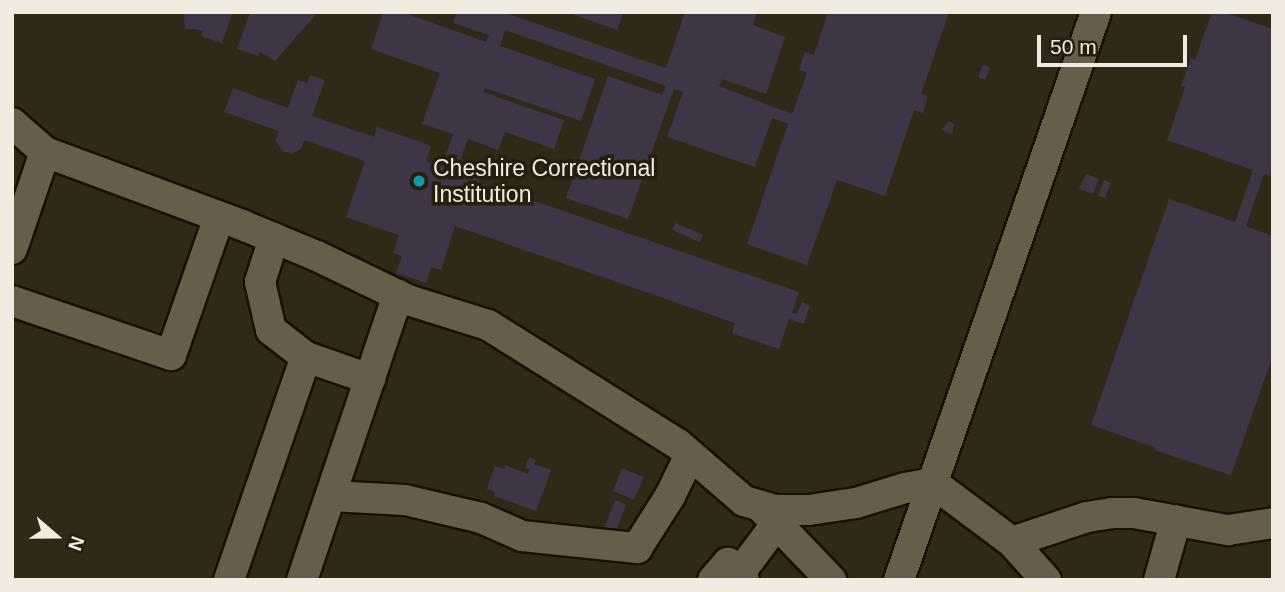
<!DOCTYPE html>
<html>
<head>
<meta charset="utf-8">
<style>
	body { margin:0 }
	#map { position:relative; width:1285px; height:592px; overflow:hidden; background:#312918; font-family:Arial,sans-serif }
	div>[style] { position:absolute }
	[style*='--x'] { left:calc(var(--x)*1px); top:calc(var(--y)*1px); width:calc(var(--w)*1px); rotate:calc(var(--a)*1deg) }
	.building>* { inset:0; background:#3e3546 }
	.roads { filter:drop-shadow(2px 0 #191103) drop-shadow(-2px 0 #191103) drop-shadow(0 2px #191103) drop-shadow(0 -2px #191103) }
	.minor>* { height:30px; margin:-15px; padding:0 15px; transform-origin:15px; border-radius:15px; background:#665d4b }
	.dots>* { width:19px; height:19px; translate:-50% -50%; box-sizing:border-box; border:4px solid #271f0e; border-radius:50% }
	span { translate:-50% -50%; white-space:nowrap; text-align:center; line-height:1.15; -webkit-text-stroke:7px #271f0e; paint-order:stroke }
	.poi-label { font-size:23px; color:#f1ebe1 }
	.left { translate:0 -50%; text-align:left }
	.frame { position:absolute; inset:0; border:14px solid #f1ebe1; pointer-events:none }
	.north { position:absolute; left:21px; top:501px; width:70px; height:70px; -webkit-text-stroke:5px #271f0e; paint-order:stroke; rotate:110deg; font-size:19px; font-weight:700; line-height:28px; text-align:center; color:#f1ebe1 }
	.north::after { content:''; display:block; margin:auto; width:24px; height:32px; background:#f1ebe1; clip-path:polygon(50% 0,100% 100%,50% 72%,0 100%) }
	.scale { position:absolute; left:1037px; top:35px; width:150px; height:32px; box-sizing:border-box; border:4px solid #f1ebe1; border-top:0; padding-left:9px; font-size:21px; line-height:24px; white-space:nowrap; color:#f1ebe1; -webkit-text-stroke:5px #271f0e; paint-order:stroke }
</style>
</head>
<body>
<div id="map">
	<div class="building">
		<div style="clip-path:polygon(184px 12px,233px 12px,222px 43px,201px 36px,202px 31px,196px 29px,185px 29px)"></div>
		<div style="clip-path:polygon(250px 12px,318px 12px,275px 61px,260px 52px,258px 56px,237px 49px)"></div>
		<div style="clip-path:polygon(383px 12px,402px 12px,486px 42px,489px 35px,453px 23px,457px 12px,512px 12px,511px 15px,666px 68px,685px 12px,757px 12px,753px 25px,785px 37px,766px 94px,722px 79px,719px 86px,792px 114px,807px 73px,799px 70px,805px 52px,814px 55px,828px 12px,949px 12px,921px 94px,928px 96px,923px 113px,914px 110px,885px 196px,837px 180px,807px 265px,747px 244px,788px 124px,772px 118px,755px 167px,667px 137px,683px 92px,674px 89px,628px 219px,566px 198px,608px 76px,662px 95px,666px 86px,505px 30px,500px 46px,595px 79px,581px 121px,485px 88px,483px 92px,564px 120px,554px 149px,505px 132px,498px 150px,468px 139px,456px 171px,472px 177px,477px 162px,485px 165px,479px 182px,799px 292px,792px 313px,797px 314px,802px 302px,810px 305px,804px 324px,789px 319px,779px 349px,732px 333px,735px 323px,455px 226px,441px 270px,431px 267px,426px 283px,396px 273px,402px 256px,393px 253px,399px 235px,346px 217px,365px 161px,304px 140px,301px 149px,292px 154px,282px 151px,276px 141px,279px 131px,224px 112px,233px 88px,288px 108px,298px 80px,307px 83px,310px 75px,325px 80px,312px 116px,374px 137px,377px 127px,431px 146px,426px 161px,442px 167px,453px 134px,422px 124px,440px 73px,371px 49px)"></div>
		<div style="clip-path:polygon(566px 12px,624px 12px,617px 30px)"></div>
		<div style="clip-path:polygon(1212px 12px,1223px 12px,1273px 29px,1273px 177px,1264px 174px,1246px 226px,1273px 236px,1273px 355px,1231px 475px,1154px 450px,1155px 447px,1091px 425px,1169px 199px,1235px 222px,1253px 170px,1167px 140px,1185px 87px,1181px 86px,1191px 58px,1195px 60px)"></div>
		<div style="clip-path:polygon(983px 65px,990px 68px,985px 80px,978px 77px)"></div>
		<div style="clip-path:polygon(949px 121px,954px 124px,952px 134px,941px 130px)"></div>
		<div style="clip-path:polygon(1086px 174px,1099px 179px,1093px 194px,1079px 189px)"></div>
		<div style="clip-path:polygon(1104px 180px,1111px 183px,1105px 198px,1098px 196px)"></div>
		<div style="clip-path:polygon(675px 223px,703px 235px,700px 242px,672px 230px)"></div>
		<div style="clip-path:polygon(529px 457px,536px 460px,534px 464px,551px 470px,536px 511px,494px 496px,495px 492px,487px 489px,495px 466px,504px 469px,505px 465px,528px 474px,530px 469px,525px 468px)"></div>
		<div style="clip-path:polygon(622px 468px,644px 477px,634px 500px,613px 491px)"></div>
		<div style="clip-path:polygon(615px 500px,626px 505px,615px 533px,604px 529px)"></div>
	</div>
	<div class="roads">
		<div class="minor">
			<div style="--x:12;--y:123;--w:44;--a:41.3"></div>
			<div style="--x:274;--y:238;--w:46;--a:107.7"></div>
			<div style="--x:260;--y:282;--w:49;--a:77.1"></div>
			<div style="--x:271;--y:330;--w:44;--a:37.6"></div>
			<div style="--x:306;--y:357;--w:68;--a:19"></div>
			<div style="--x:12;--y:249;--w:102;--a:-71.2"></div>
			<div style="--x:45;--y:152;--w:210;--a:20.3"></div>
			<div style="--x:242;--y:225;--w:81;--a:22.5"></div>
			<div style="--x:317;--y:256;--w:101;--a:25.8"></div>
			<div style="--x:408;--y:300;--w:84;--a:17.4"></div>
			<div style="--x:488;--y:325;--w:224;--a:32.1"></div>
			<div style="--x:678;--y:444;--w:87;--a:40.8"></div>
			<div style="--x:744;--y:501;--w:32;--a:16"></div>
			<div style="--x:775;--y:510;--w:34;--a:0"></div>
			<div style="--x:809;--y:510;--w:48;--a:-8.5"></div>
			<div style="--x:856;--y:503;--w:51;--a:-17"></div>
			<div style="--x:905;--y:488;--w:28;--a:-10"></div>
			<div style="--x:933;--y:483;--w:99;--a:36.8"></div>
			<div style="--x:1012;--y:542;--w:51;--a:48.2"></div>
			<div style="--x:12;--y:301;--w:168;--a:18.8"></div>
			<div style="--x:171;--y:355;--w:146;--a:-70.8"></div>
			<div style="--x:331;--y:496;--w:74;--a:3.1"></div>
			<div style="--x:405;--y:500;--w:78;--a:13.3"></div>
			<div style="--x:481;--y:518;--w:45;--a:23.7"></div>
			<div style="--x:522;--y:536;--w:116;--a:6"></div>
			<div style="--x:637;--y:548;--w:62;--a:-57.6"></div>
			<div style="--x:670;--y:496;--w:46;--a:-64"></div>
			<div style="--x:760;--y:506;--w:103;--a:46.2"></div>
			<div style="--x:1012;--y:542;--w:79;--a:-18.4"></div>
			<div style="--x:1087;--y:517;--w:25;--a:-9"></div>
			<div style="--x:1112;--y:513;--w:22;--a:0"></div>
			<div style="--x:1134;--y:513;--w:96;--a:10.3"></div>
			<div style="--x:1228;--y:530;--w:46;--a:-8.8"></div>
			<div style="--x:739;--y:574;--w:64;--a:-53.3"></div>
			<div style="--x:229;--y:580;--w:236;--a:-71"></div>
			<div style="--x:302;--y:580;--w:301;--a:-71.4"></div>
			<div style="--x:713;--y:580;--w:23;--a:-49"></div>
			<div style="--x:728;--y:563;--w:23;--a:47"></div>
			<div style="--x:899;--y:580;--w:601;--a:-70.87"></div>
			<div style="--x:1159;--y:580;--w:62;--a:-74.2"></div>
		</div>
	</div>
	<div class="dots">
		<div style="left:419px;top:181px;background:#0f9aa8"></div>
	</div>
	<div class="poi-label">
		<span class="left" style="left:433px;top:181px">Cheshire Correctional<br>Institution</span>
	</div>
	<div class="frame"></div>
	<div class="north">N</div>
	<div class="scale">50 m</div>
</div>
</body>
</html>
